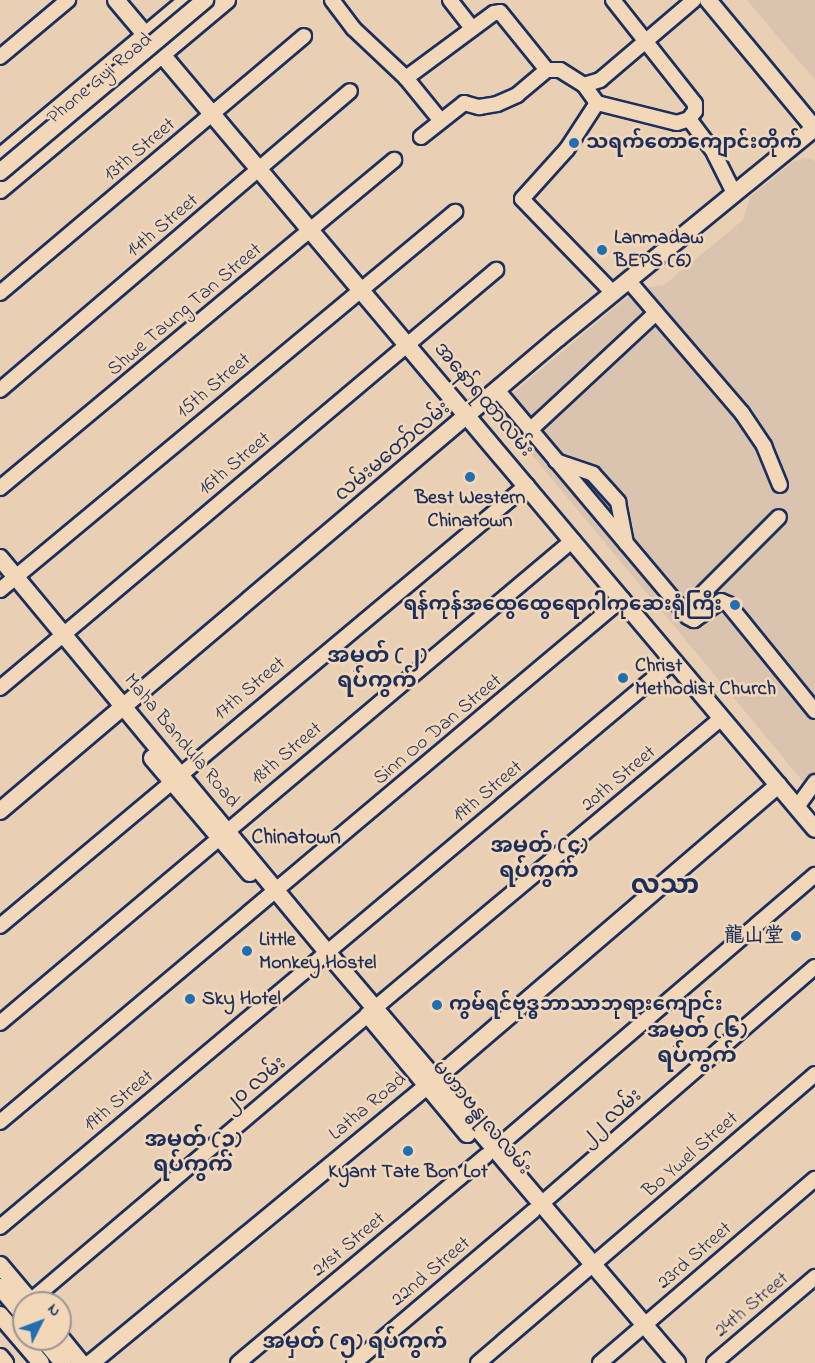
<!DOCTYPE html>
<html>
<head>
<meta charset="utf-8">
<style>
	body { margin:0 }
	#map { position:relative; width:815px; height:1363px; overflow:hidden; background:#e9d0b5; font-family:"Indie Flower","LXGW WenKai TC","Noto Sans Myanmar",sans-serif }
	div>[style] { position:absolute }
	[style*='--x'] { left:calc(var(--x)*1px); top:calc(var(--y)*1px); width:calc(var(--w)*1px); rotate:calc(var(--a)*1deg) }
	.built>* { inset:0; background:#dac4af }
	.roads { filter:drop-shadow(2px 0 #1b2f5e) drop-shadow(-2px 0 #1b2f5e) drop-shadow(0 2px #1b2f5e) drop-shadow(0 -2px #1b2f5e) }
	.minor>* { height:14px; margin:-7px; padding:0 7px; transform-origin:7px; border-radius:7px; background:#f2d7b9 }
	.major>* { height:16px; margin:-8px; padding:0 8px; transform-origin:8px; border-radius:8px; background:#f2d7b9 }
	.bridges { filter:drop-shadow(2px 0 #1b2f5e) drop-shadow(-2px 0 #1b2f5e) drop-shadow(0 2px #1b2f5e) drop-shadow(0 -2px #1b2f5e) }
	.major-bridge>* { height:16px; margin:-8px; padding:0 8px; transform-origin:8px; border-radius:8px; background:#f2d7b9 }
	.dots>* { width:16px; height:16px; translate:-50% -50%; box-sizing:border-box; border:3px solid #f2d7b9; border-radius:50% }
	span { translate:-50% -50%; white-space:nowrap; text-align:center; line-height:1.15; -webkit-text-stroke:5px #f2d7b9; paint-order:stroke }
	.street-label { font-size:20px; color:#1b2f5e }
	.poi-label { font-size:20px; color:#1b2f5e; font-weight:700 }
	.left { translate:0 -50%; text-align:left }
	.right { translate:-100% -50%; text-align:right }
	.neighbourhood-label { font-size:21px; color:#1b2f5e; font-weight:700 }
	.quarter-label { font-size:22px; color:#1b2f5e; font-weight:700 }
	.district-label { font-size:26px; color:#1b2f5e; font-weight:700 }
	.north { position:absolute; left:12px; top:1291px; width:60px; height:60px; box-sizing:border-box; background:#f2d7b9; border:2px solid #9c9495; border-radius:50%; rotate:48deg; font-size:16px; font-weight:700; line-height:24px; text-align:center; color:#1b2f5e }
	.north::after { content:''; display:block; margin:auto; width:21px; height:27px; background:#1f6fb2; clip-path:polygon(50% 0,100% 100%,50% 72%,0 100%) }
</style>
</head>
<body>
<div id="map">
	<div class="built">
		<div style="clip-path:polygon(747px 0,815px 0,815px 80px,777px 36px)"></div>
		<div style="clip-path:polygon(808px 158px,815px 161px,815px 796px,494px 409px,637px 289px,664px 285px,743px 220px,750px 197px,794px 161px)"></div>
	</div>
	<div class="roads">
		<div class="minor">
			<div style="--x:332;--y:0;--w:36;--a:53"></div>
			<div style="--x:354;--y:29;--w:71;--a:43.3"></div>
			<div style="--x:406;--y:78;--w:55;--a:50.9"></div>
			<div style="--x:450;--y:0;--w:36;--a:52"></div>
			<div style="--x:613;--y:0;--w:132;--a:51.7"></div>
			<div style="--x:695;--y:104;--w:7;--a:90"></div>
			<div style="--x:695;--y:111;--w:10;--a:127"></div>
			<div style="--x:500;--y:12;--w:75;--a:51"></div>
			<div style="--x:547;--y:70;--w:13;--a:0"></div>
			<div style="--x:560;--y:70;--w:28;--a:32"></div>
			<div style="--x:584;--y:85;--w:22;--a:54"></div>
			<div style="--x:597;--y:103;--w:82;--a:14"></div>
			<div style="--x:677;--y:123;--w:13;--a:-18"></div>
			<div style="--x:689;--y:119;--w:38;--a:53"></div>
			<div style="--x:712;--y:149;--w:49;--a:63.4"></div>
			<div style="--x:0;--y:57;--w:89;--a:-40"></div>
			<div style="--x:406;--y:78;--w:109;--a:-36.5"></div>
			<div style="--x:494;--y:13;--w:6;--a:-9"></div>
			<div style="--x:584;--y:85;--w:17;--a:-17"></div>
			<div style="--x:600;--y:80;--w:123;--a:-40.4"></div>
			<div style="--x:597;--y:103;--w:55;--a:123.1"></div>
			<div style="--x:567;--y:149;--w:67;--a:132"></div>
			<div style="--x:522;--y:199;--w:131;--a:45.9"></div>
			<div style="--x:421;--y:137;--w:55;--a:-38.3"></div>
			<div style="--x:464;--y:103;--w:16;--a:15"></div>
			<div style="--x:479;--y:107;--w:18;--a:-9"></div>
			<div style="--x:497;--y:104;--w:22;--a:-24"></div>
			<div style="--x:517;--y:95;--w:39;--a:-40"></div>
			<div style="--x:628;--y:280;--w:175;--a:49.4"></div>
			<div style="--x:742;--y:413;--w:40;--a:56"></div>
			<div style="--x:764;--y:446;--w:42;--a:67.7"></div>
			<div style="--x:0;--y:293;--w:398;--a:-40.2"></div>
			<div style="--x:0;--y:390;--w:460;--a:-40.5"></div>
			<div style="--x:498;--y:391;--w:295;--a:49.9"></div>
			<div style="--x:688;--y:617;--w:7;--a:27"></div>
			<div style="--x:694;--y:620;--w:33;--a:-35"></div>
			<div style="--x:721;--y:601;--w:8;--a:23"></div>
			<div style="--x:728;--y:604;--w:138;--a:50.9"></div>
			<div style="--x:530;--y:430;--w:172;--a:-42.9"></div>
			<div style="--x:556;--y:461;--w:39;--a:19"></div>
			<div style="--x:593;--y:474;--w:38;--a:48"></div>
			<div style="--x:618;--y:502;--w:42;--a:79"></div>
			<div style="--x:0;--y:488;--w:513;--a:-39.78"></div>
			<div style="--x:0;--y:590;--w:592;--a:-39.72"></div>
			<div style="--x:684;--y:612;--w:134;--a:-45"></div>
			<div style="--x:0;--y:688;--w:649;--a:-40.12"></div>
			<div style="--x:797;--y:807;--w:31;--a:-54"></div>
			<div style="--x:0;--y:926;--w:687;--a:-39.92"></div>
			<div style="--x:376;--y:1007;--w:451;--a:-39.9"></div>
			<div style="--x:0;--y:1023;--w:749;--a:-40.13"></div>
			<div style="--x:0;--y:1122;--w:813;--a:-40.06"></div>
			<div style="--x:494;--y:1150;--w:423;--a:-40.6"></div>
			<div style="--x:541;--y:1204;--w:362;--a:-40.9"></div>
			<div style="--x:0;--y:1227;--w:880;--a:-40.02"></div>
			<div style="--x:28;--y:1303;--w:445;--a:-40.3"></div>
			<div style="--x:238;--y:1363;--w:323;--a:-39.9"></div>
			<div style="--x:354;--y:1363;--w:235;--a:-40.3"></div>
			<div style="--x:478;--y:1363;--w:444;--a:-40.6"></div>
			<div style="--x:600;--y:1363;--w:283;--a:-40.6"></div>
			<div style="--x:714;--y:1363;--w:133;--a:-40.4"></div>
		</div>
		<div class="major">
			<div style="--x:116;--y:0;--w:1084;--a:49.86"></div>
			<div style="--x:708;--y:0;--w:168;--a:50.3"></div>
			<div style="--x:0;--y:157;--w:244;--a:-40"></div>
			<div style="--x:0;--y:190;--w:296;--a:-39.9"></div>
			<div style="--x:0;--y:558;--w:512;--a:50.31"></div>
			<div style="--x:327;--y:952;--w:540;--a:49.58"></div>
			<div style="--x:152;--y:758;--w:151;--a:49.6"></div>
			<div style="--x:0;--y:811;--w:732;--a:-40.29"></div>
			<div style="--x:558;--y:338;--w:332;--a:-39.3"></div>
			<div style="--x:368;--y:1015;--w:155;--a:50.2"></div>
			<div style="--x:0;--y:1265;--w:50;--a:49.9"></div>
			<div style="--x:0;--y:1287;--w:38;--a:50"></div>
			<div style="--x:0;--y:1315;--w:63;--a:49.5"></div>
			<div style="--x:60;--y:1337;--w:33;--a:51"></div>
			<div style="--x:43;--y:1339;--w:31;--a:50"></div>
			<div style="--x:0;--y:1357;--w:8;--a:50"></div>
			<div style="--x:91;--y:1363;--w:434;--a:-39.5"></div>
			<div style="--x:426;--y:1087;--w:464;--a:-40.6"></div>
		</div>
	</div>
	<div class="bridges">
		<div class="major-bridge">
			<div style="--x:0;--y:172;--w:268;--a:-40"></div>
		</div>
	</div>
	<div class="dots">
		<div style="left:574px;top:143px;background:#1f6fb2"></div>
		<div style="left:602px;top:250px;background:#1f6fb2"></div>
		<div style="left:470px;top:477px;background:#1f6fb2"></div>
		<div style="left:735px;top:605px;background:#1f6fb2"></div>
		<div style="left:623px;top:678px;background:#1f6fb2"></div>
		<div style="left:796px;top:936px;background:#1f6fb2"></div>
		<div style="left:247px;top:951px;background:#1f6fb2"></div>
		<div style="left:190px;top:999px;background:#1f6fb2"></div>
		<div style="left:437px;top:1005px;background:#1f6fb2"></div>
		<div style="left:408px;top:1151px;background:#1f6fb2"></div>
	</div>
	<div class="street-label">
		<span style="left:100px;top:79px;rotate:-40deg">Phone Gyi Road</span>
		<span style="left:140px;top:150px;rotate:-40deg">13th Street</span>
		<span style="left:163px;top:226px;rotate:-40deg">14th Street</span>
		<span style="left:185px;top:310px;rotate:-40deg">Shwe Taung Tan Street</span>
		<span style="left:214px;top:386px;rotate:-40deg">15th Street</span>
		<span style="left:483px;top:400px;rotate:50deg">အနော်ရထာလမ်း</span>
		<span style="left:393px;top:452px;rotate:-40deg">လမ်းမတော်လမ်း</span>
		<span style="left:235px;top:464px;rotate:-40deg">16th Street</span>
		<span style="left:250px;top:689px;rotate:-40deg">17th Street</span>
		<span style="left:438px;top:730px;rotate:-40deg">Sinn Oo Dan Street</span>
		<span style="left:181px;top:741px;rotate:50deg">Maha Bandula Road</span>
		<span style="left:287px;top:754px;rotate:-40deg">18th Street</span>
		<span style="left:619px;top:779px;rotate:-40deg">20th Street</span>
		<span style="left:488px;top:792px;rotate:-40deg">19th Street</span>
		<span style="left:255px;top:1085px;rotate:-40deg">၂၀ လမ်း</span>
		<span style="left:119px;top:1101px;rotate:-40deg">19th Street</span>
		<span style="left:368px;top:1107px;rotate:-40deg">Latha Road</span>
		<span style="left:481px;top:1118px;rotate:50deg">မဟာဗန္ဓုလလမ်း</span>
		<span style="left:611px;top:1118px;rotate:-41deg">၂၂ လမ်း</span>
		<span style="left:691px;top:1155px;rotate:-41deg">Bo Ywel Street</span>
		<span style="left:349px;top:1245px;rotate:-40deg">21st Street</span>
		<span style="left:695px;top:1256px;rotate:-41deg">23rd Street</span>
		<span style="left:431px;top:1272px;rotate:-40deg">22nd Street</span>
		<span style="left:752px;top:1305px;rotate:-40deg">24th Street</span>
	</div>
	<div class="poi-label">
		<span class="left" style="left:586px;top:143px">သရက်တောကျောင်းတိုက်</span>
		<span class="left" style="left:614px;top:250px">Lanmadaw<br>BEPS (6)</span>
		<span style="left:470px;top:510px">Best Western<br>Chinatown</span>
		<span class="right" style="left:722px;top:605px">ရန်ကုန်အထွေထွေရောဂါကုဆေးရုံကြီး</span>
		<span class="left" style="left:635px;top:678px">Christ<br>Methodist Church</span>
		<span class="right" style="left:784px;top:936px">龍山堂</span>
		<span class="left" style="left:259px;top:952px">Little<br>Monkey Hostel</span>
		<span class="left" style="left:202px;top:999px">Sky Hotel</span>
		<span class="left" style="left:449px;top:1005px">ကွမ်ရင်ဗုဒ္ဓဘာသာဘုရားကျောင်း</span>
		<span style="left:408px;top:1172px">Kyant Tate Bon Lot</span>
	</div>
	<div class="neighbourhood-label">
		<span style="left:296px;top:838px">Chinatown</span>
	</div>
	<div class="quarter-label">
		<span style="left:377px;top:670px">အမှတ် (၂)<br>ရပ်ကွက်</span>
		<span style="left:539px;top:860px">အမှတ် (၄)<br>ရပ်ကွက်</span>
		<span style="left:697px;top:1045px">အမှတ် (၆)<br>ရပ်ကွက်</span>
		<span style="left:193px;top:1154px">အမှတ် (၃)<br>ရပ်ကွက်</span>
		<span style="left:355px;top:1344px">အမှတ် (၅) ရပ်ကွက်</span>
	</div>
	<div class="district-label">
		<span style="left:665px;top:888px">လသာ</span>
	</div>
	<div class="north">N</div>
</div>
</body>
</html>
